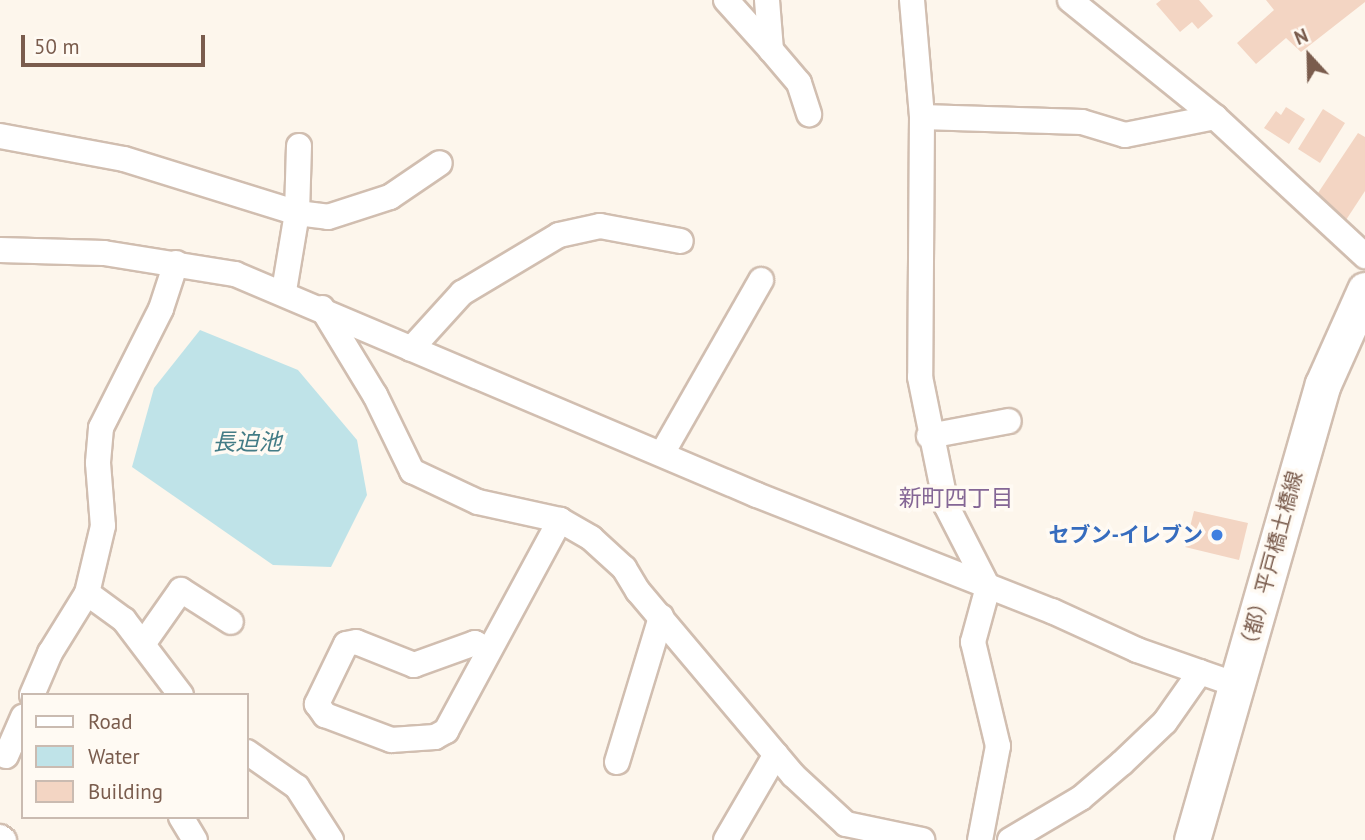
<!DOCTYPE html>
<html>
<head>
<meta charset="utf-8">
<style>
	body { margin:0 }
	#map { position:relative; width:1365px; height:840px; overflow:hidden; background:#fdf6ec; font-family:"PT Sans","Noto Sans JP",sans-serif }
	div>[style] { position:absolute }
	[style*='--x'] { left:calc(var(--x)*1px); top:calc(var(--y)*1px); width:calc(var(--w)*1px); rotate:calc(var(--a)*1deg) }
	.water>* { inset:0; background:#bfe3e8 }
	.building>* { inset:0; background:#f3d5c3 }
	.roads { filter:drop-shadow(2px 0 #d1beb0) drop-shadow(-2px 0 #d1beb0) drop-shadow(0 2px #d1beb0) drop-shadow(0 -2px #d1beb0) }
	.street>* { height:24px; margin:-12px; padding:0 12px; transform-origin:12px; border-radius:12px; background:#fff }
	.secondary>* { height:35px; margin:-17.5px; padding:0 17.5px; transform-origin:17.5px; border-radius:17.5px; background:#fff }
	.dots>* { width:19px; height:19px; translate:-50% -50%; box-sizing:border-box; border:4px solid #fffaf3; border-radius:50% }
	span { translate:-50% -50%; white-space:nowrap; text-align:center; line-height:1.15; -webkit-text-stroke:7px #fffaf3; paint-order:stroke }
	.shop-label { font-size:21px; color:#366cbe; font-weight:700 }
	.right { translate:-100% -50%; text-align:right }
	.street-label { font-size:21px; color:#7a5c4d }
	.water-label { font-size:23px; color:#437c86; font-style:italic }
	.neighbourhood-label { font-size:23px; color:#846695 }
	.legend { position:absolute; left:21px; top:693px; width:228px; height:126px; box-sizing:border-box; background:#fffaf3; border:2px solid #cabbb1; margin:0; padding:9px 12px; list-style:none; font-size:21px; color:#7a5c4d }
	.legend li { display:flex; align-items:center; gap:14px; height:35px }
	.legend b { width:35px; border:2px solid #cabbb1 }
	.north { position:absolute; left:1274px; top:21px; width:70px; height:70px; -webkit-text-stroke:5px #fffaf3; paint-order:stroke; rotate:338deg; font-size:19px; font-weight:700; line-height:28px; text-align:center; color:#7a5c4d }
	.north::after { content:''; display:block; margin:auto; width:24px; height:32px; background:#7a5c4d; clip-path:polygon(50% 0,100% 100%,50% 72%,0 100%) }
	.scale { position:absolute; left:21px; top:35px; width:184px; height:32px; box-sizing:border-box; border:4px solid #7a5c4d; border-top:0; padding-left:9px; font-size:21px; line-height:24px; white-space:nowrap; color:#7a5c4d; -webkit-text-stroke:5px #fffaf3; paint-order:stroke }
</style>
</head>
<body>
<div id="map">
	<div class="water">
		<div style="clip-path:polygon(200px 330px,298px 370px,357px 440px,367px 495px,331px 567px,273px 565px,132px 467px,154px 388px)"></div>
	</div>
	<div class="building">
		<div style="clip-path:polygon(1161px 0,1199px 0,1213px 16px,1198px 29px,1192px 22px,1180px 32px,1156px 4px)"></div>
		<div style="clip-path:polygon(1266px 0,1365px 0,1365px 2px,1301px 52px,1286px 38px,1256px 64px,1237px 43px,1274px 10px)"></div>
		<div style="clip-path:polygon(1286px 107px,1305px 119px,1289px 144px,1264px 128px,1276px 111px,1281px 115px)"></div>
		<div style="clip-path:polygon(1323px 109px,1345px 123px,1320px 163px,1298px 149px)"></div>
		<div style="clip-path:polygon(1358px 133px,1365px 137px,1365px 191px,1346px 220px,1314px 199px)"></div>
		<div style="clip-path:polygon(1194px 511px,1248px 523px,1239px 560px,1185px 547px)"></div>
	</div>
	<div class="roads">
		<div class="street">
			<div style="--x:726;--y:0;--w:67;--a:48"></div>
			<div style="--x:771;--y:50;--w:50;--a:-94.6"></div>
			<div style="--x:912;--y:0;--w:117;--a:85.1"></div>
			<div style="--x:922;--y:117;--w:260;--a:90.4"></div>
			<div style="--x:920;--y:377;--w:131;--a:78.5"></div>
			<div style="--x:946;--y:505;--w:92;--a:62.9"></div>
			<div style="--x:988;--y:587;--w:57;--a:105.3"></div>
			<div style="--x:973;--y:642;--w:107;--a:76.5"></div>
			<div style="--x:998;--y:746;--w:96;--a:100.8"></div>
			<div style="--x:1070;--y:0;--w:186;--a:38.9"></div>
			<div style="--x:1215;--y:117;--w:205;--a:42.8"></div>
			<div style="--x:771;--y:50;--w:43;--a:49.7"></div>
			<div style="--x:799;--y:83;--w:33;--a:72"></div>
			<div style="--x:922;--y:117;--w:160;--a:1.8"></div>
			<div style="--x:1082;--y:122;--w:45;--a:16.8"></div>
			<div style="--x:1125;--y:135;--w:92;--a:-11.3"></div>
			<div style="--x:0;--y:136;--w:126;--a:10.5"></div>
			<div style="--x:124;--y:159;--w:181;--a:17.3"></div>
			<div style="--x:297;--y:213;--w:79;--a:99.5"></div>
			<div style="--x:299;--y:146;--w:67;--a:91.7"></div>
			<div style="--x:297;--y:213;--w:31;--a:7"></div>
			<div style="--x:328;--y:217;--w:65;--a:-17.9"></div>
			<div style="--x:390;--y:197;--w:60;--a:-34.2"></div>
			<div style="--x:0;--y:250;--w:104;--a:1.7"></div>
			<div style="--x:104;--y:253;--w:133;--a:9.1"></div>
			<div style="--x:235;--y:274;--w:567;--a:22.95"></div>
			<div style="--x:757;--y:495;--w:317;--a:21.5"></div>
			<div style="--x:1052;--y:611;--w:94;--a:24.6"></div>
			<div style="--x:1137;--y:650;--w:106;--a:19.3"></div>
			<div style="--x:176;--y:263;--w:48;--a:108.1"></div>
			<div style="--x:161;--y:309;--w:133;--a:116.8"></div>
			<div style="--x:101;--y:428;--w:35;--a:95"></div>
			<div style="--x:98;--y:463;--w:63;--a:85.5"></div>
			<div style="--x:103;--y:526;--w:69;--a:103.4"></div>
			<div style="--x:87;--y:593;--w:46;--a:36.1"></div>
			<div style="--x:124;--y:620;--w:94;--a:52.8"></div>
			<div style="--x:322;--y:308;--w:102;--a:58.7"></div>
			<div style="--x:375;--y:395;--w:85;--a:64"></div>
			<div style="--x:412;--y:471;--w:73;--a:25.2"></div>
			<div style="--x:478;--y:502;--w:84;--a:12.4"></div>
			<div style="--x:560;--y:520;--w:36;--a:30"></div>
			<div style="--x:591;--y:538;--w:45;--a:42.3"></div>
			<div style="--x:624;--y:568;--w:27;--a:59"></div>
			<div style="--x:638;--y:591;--w:241;--a:49.9"></div>
			<div style="--x:793;--y:775;--w:72;--a:42.8"></div>
			<div style="--x:846;--y:824;--w:78;--a:11.9"></div>
			<div style="--x:411;--y:349;--w:76;--a:-47.7"></div>
			<div style="--x:462;--y:293;--w:113;--a:-30.9"></div>
			<div style="--x:559;--y:235;--w:42;--a:-12.4"></div>
			<div style="--x:600;--y:226;--w:82;--a:10.5"></div>
			<div style="--x:929;--y:436;--w:81;--a:-10.6"></div>
			<div style="--x:663;--y:452;--w:198;--a:-60.3"></div>
			<div style="--x:143;--y:644;--w:66;--a:-54.9"></div>
			<div style="--x:181;--y:590;--w:59;--a:32.6"></div>
			<div style="--x:487;--y:650;--w:14;--a:-150"></div>
			<div style="--x:475;--y:643;--w:65;--a:160.2"></div>
			<div style="--x:414;--y:665;--w:62;--a:-158.4"></div>
			<div style="--x:356;--y:642;--w:10;--a:169"></div>
			<div style="--x:346;--y:644;--w:67;--a:115.8"></div>
			<div style="--x:317;--y:704;--w:14;--a:54"></div>
			<div style="--x:325;--y:715;--w:71;--a:20.7"></div>
			<div style="--x:391;--y:740;--w:44;--a:-3.9"></div>
			<div style="--x:435;--y:737;--w:13;--a:-29"></div>
			<div style="--x:446;--y:731;--w:240;--a:-61.6"></div>
			<div style="--x:32;--y:695;--w:46;--a:-66.8"></div>
			<div style="--x:50;--y:653;--w:70;--a:-58.3"></div>
			<div style="--x:247;--y:752;--w:61;--a:35"></div>
			<div style="--x:297;--y:787;--w:63;--a:57.3"></div>
			<div style="--x:6;--y:756;--w:43;--a:-66.4"></div>
			<div style="--x:617;--y:762;--w:152;--a:-73.1"></div>
			<div style="--x:181;--y:817;--w:27;--a:59"></div>
			<div style="--x:0;--y:837;--w:5;--a:37"></div>
			<div style="--x:726;--y:840;--w:99;--a:-59.8"></div>
			<div style="--x:1010;--y:840;--w:82;--a:-30.6"></div>
			<div style="--x:1081;--y:798;--w:54;--a:-40.5"></div>
			<div style="--x:1122;--y:763;--w:59;--a:-43.6"></div>
			<div style="--x:1165;--y:722;--w:61;--a:-55"></div>
		</div>
		<div class="secondary">
			<div style="--x:1192;--y:840;--w:474;--a:-74"></div>
			<div style="--x:1323;--y:384;--w:103;--a:-65.9"></div>
		</div>
	</div>
	<div class="dots">
		<div style="left:1217px;top:535px;background:#3f7fe0"></div>
	</div>
	<div class="shop-label">
		<span class="right" style="left:1203px;top:535px">セブン-イレブン</span>
	</div>
	<div class="street-label">
		<span style="left:1271px;top:563px;rotate:-75deg">（都）平戸橋土橋線</span>
	</div>
	<div class="water-label">
		<span style="left:247px;top:442px">長迫池</span>
	</div>
	<div class="neighbourhood-label">
		<span style="left:956px;top:498px">新町四丁目</span>
	</div>
	<ul class="legend">
	<li><b style="height:9px;background:#fff"></b>Road</li>
	<li><b style="height:19px;background:#bfe3e8"></b>Water</li>
	<li><b style="height:19px;background:#f3d5c3"></b>Building</li>
	</ul>
	<div class="north">N</div>
	<div class="scale">50 m</div>
</div>
</body>
</html>
